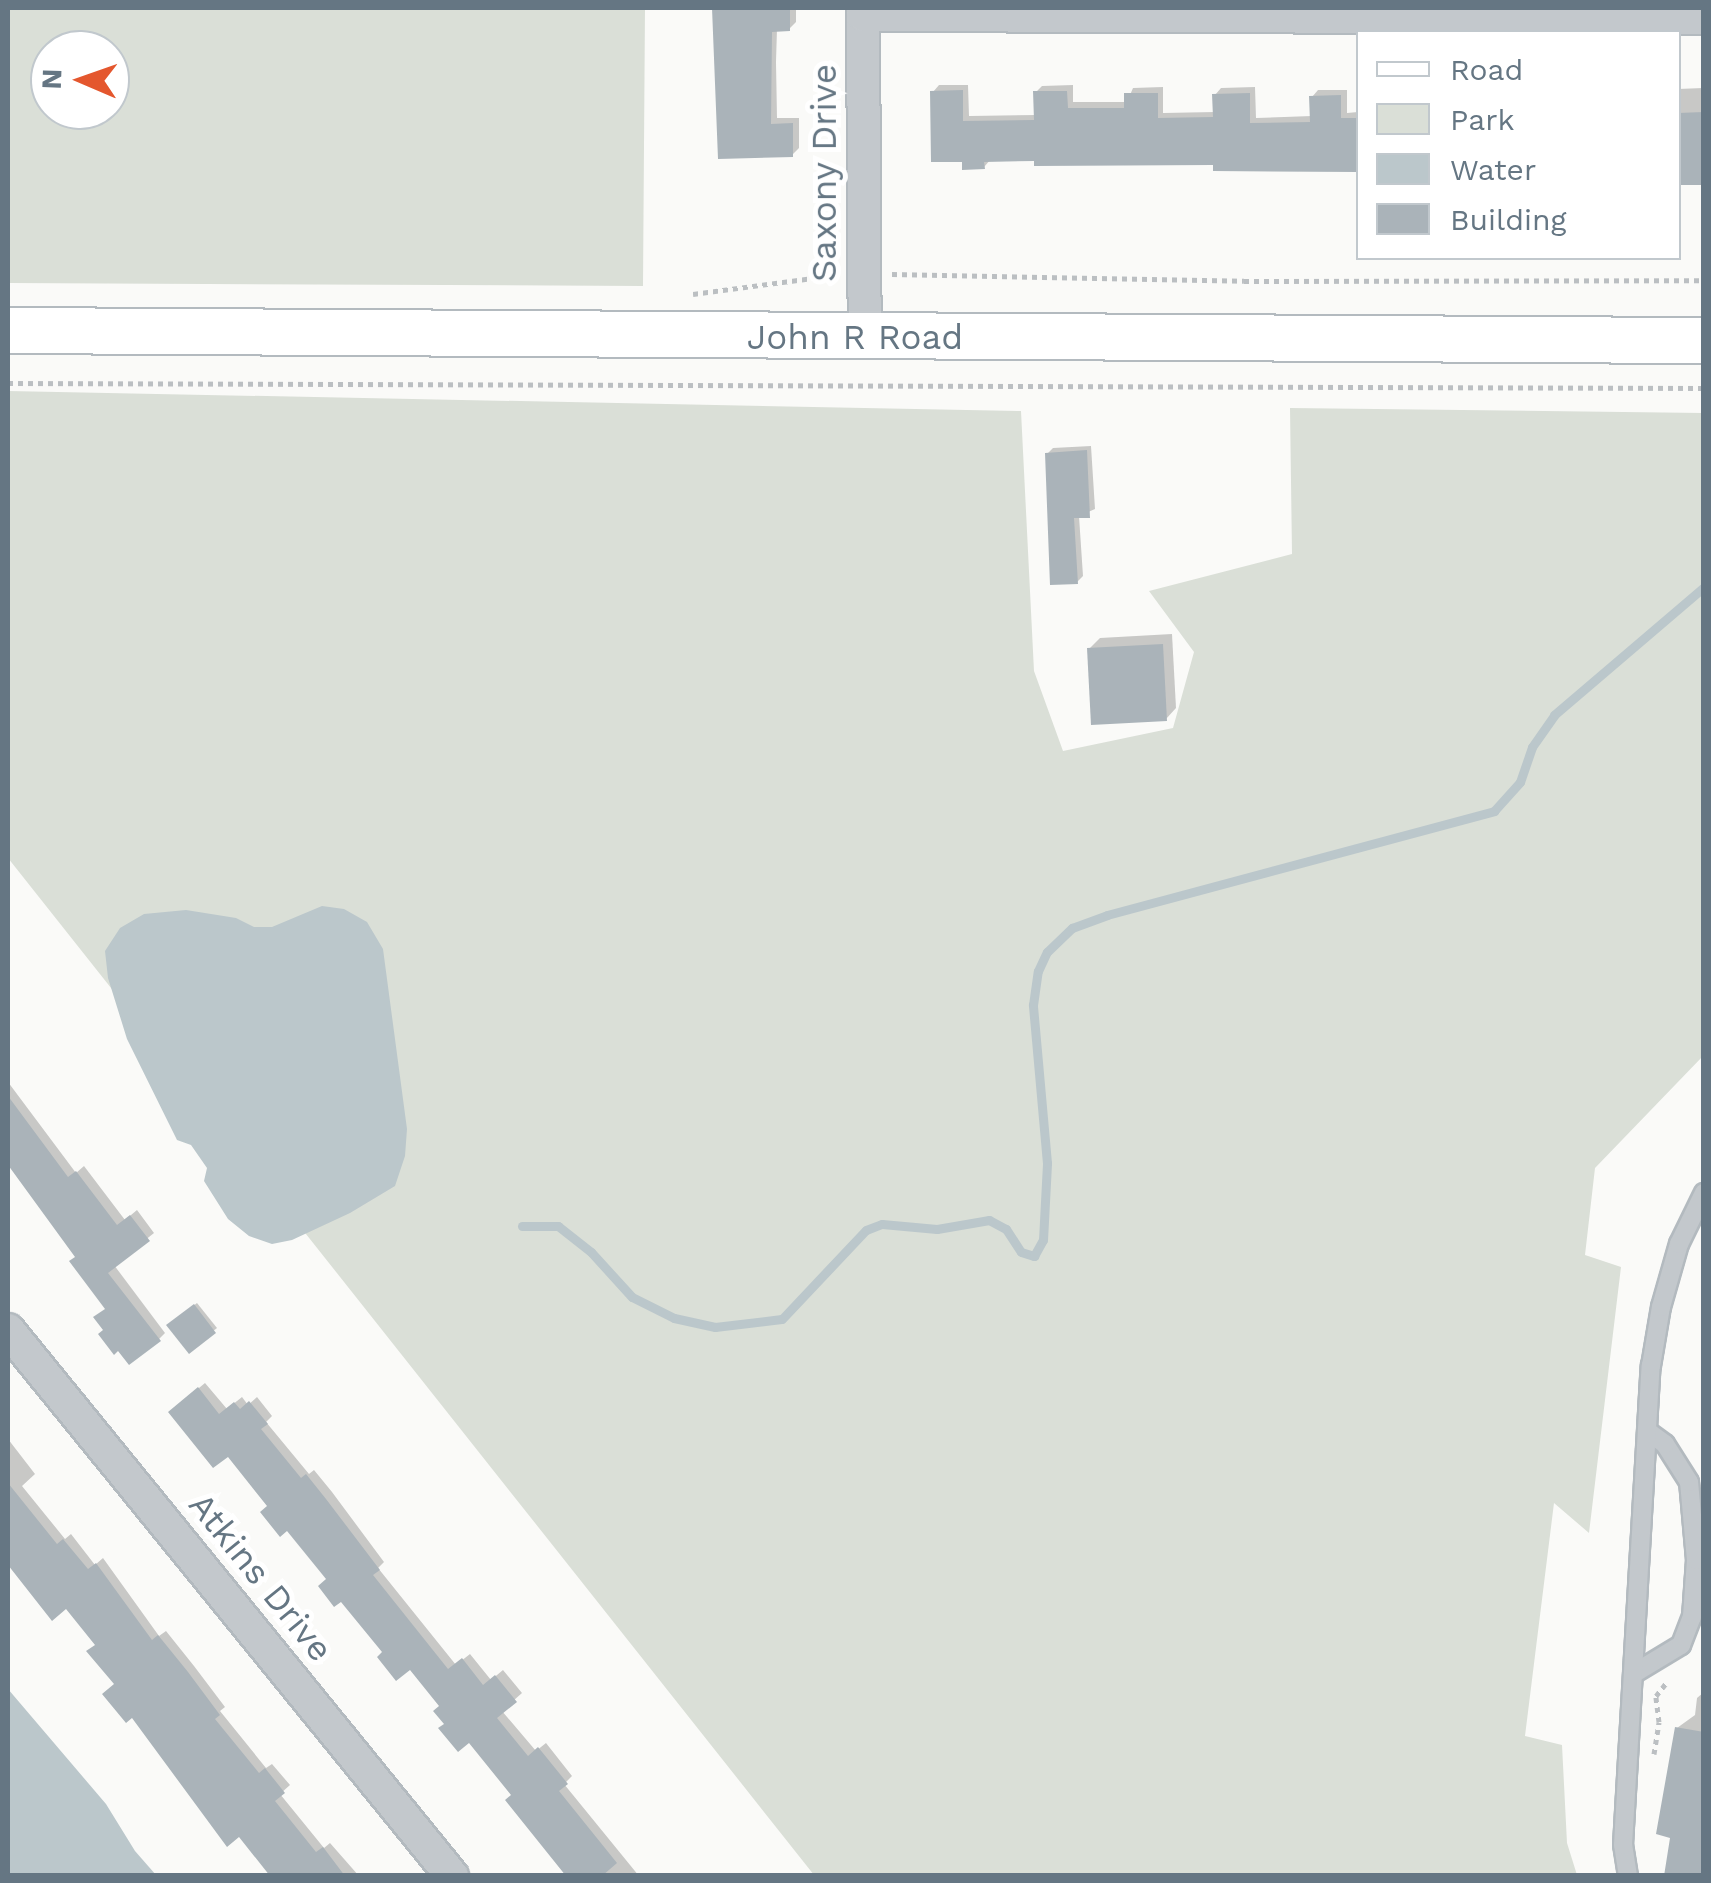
<!DOCTYPE html>
<html>
<head>
<meta charset="utf-8">
<style>
	body { margin:0 }
	#map { position:relative; width:1711px; height:1883px; overflow:hidden; background:#fafaf8; font-family:"Work Sans",sans-serif }
	div>[style] { position:absolute }
	[style*='--x'] { left:calc(var(--x)*1px); top:calc(var(--y)*1px); width:calc(var(--w)*1px); rotate:calc(var(--a)*1deg) }
	.green>* { inset:0; background:#dadfd7 }
	.water>* { inset:0; background:#bbc7cb }
	.shadow>* { inset:0; background:#0003 }
	.stream>* { height:9px; margin:-4.5px; padding:0 4.5px; transform-origin:4.5px; border-radius:4.5px; background:#bbc7cb }
	.building>* { inset:0; background:#aab3b9 }
	.path>* { height:5px; margin-top:-2.5px; transform-origin:0; background:repeating-linear-gradient(90deg,#bbbfc2 0 5px,transparent 0 10px) }
	.roads { filter:drop-shadow(2px 0 #b3babf) drop-shadow(-2px 0 #b3babf) drop-shadow(0 2px #b3babf) drop-shadow(0 -2px #b3babf) }
	.service>* { height:18px; margin:-9px; padding:0 9px; transform-origin:9px; border-radius:9px; background:#c3c8cc }
	.minor>* { height:32px; margin:-16px; padding:0 16px; transform-origin:16px; border-radius:16px; background:#c3c8cc }
	.secondary>* { height:45px; margin:-22.5px; padding:0 22.5px; transform-origin:22.5px; border-radius:22.5px; background:#fff }
	span { translate:-50% -50%; white-space:nowrap; text-align:center; line-height:1.15; -webkit-text-stroke:10px #fff; paint-order:stroke }
	.street-label { font-size:35px; color:#657683 }
	.frame { position:absolute; inset:0; border:10px solid #657683; pointer-events:none }
	.legend { position:absolute; left:1356px; top:30px; width:325px; height:230px; box-sizing:border-box; background:#fff; border:2px solid #c1c8cd; margin:0; padding:12px 18px; list-style:none; font-size:30px; color:#657683 }
	.legend li { display:flex; align-items:center; gap:20px; height:50px }
	.legend b { width:50px; border:2px solid #c1c8cd }
	.north { position:absolute; left:30px; top:30px; width:100px; height:100px; box-sizing:border-box; background:#fff; border:2px solid #c1c8cd; border-radius:50%; rotate:272deg; font-size:28px; font-weight:700; line-height:40px; text-align:center; color:#657683 }
	.north::after { content:''; display:block; margin:auto; width:35px; height:45px; background:#e4572e; clip-path:polygon(50% 0,100% 100%,50% 72%,0 100%) }
</style>
</head>
<body>
<div id="map">
	<div class="green">
		<div style="clip-path:polygon(evenodd,8px 8px,645px 8px,643px 286px,8px 283px,8px 8px,50px 50px,110px 50px,110px 110px,50px 110px,50px 50px)"></div>
		<div style="clip-path:polygon(8px 391px,1021px 411px,1034px 671px,1063px 751px,1173px 728px,1194px 652px,1149px 591px,1292px 554px,1290px 408px,1703px 413px,1703px 1056px,1595px 1168px,1585px 1255px,1621px 1267px,1589px 1533px,1554px 1503px,1525px 1736px,1562px 1745px,1567px 1843px,1577px 1875px,814px 1875px,8px 858px)"></div>
	</div>
	<div class="water">
		<div style="clip-path:polygon(322px 906px,344px 909px,367px 922px,383px 949px,407px 1129px,405px 1156px,395px 1186px,350px 1213px,292px 1240px,272px 1244px,249px 1236px,228px 1219px,204px 1181px,207px 1168px,191px 1145px,177px 1140px,127px 1039px,108px 978px,105px 951px,120px 928px,144px 914px,186px 910px,236px 918px,254px 927px,272px 927px)"></div>
		<div style="clip-path:polygon(8px 1689px,106px 1804px,135px 1851px,156px 1875px,8px 1875px)"></div>
	</div>
	<div class="shadow">
		<div style="clip-path:polygon(715px 8px,796px 8px,796px 22px,789px 29px,777px 29px,776px 62px,777px 118px,799px 118px,799px 148px,792px 155px,720px 156px)"></div>
		<div style="clip-path:polygon(939px 85px,968px 85px,969px 116px,1036px 115px,1036px 92px,1042px 86px,1073px 85px,1073px 102px,1127px 102px,1133px 88px,1163px 87px,1163px 113px,1215px 112px,1215px 95px,1221px 88px,1255px 87px,1256px 118px,1312px 116px,1312px 97px,1318px 90px,1347px 90px,1347px 113px,1358px 112px,1358px 169px,1037px 159px,991px 159px,984px 167px,933px 92px)"></div>
		<div style="clip-path:polygon(1703px 88px,1704px 182px,1678px 183px,1678px 89px)"></div>
		<div style="clip-path:polygon(1091px 446px,1095px 509px,1079px 516px,1083px 576px,1077px 582px,1047px 454px,1053px 448px)"></div>
		<div style="clip-path:polygon(1172px 634px,1176px 708px,1166px 719px,1089px 649px,1100px 638px)"></div>
		<div style="clip-path:polygon(8px 1082px,76px 1173px,84px 1166px,125px 1220px,137px 1210px,154px 1233px,114px 1265px,165px 1333px,159px 1339px,106px 1330px,107px 1308px,78px 1256px,8px 1162px)"></div>
		<div style="clip-path:polygon(197px 1303px,217px 1328px,189px 1350px,169px 1325px)"></div>
		<div style="clip-path:polygon(205px 1383px,227px 1409px,242px 1397px,248px 1405px,257px 1397px,272px 1416px,266px 1422px,309px 1474px,314px 1470px,332px 1492px,384px 1562px,378px 1568px,456px 1665px,470px 1654px,491px 1680px,503px 1670px,522px 1693px,502px 1711px,536px 1751px,546px 1743px,572px 1776px,564px 1784px,639px 1876px,564px 1876px,567px 1873px,514px 1794px,469px 1739px,447px 1723px,442px 1705px,411px 1666px,385px 1652px,228px 1453px,177px 1406px)"></div>
		<div style="clip-path:polygon(8px 1439px,35px 1474px,22px 1486px,65px 1539px,71px 1534px,95px 1565px,103px 1558px,159px 1636px,166px 1631px,194px 1666px,225px 1707px,220px 1711px,266px 1768px,272px 1764px,290px 1785px,280px 1794px,324px 1848px,330px 1843px,359px 1876px,274px 1876px,116px 1684px,97px 1644px,66px 1606px,53px 1617px,8px 1562px)"></div>
		<div style="clip-path:polygon(1704px 1692px,1704px 1876px,1673px 1836px,1677px 1728px,1695px 1715px,1697px 1698px)"></div>
	</div>
	<div class="stream">
		<div style="--x:522;--y:1226;--w:36;--a:0"></div>
		<div style="--x:558;--y:1226;--w:42;--a:38.2"></div>
		<div style="--x:591;--y:1252;--w:61;--a:47.7"></div>
		<div style="--x:632;--y:1297;--w:47;--a:26.6"></div>
		<div style="--x:674;--y:1318;--w:42;--a:12.4"></div>
		<div style="--x:715;--y:1327;--w:67;--a:-6.8"></div>
		<div style="--x:782;--y:1319;--w:122;--a:-46.7"></div>
		<div style="--x:866;--y:1230;--w:17;--a:-21"></div>
		<div style="--x:882;--y:1224;--w:55;--a:5.2"></div>
		<div style="--x:937;--y:1229;--w:53;--a:-9.8"></div>
		<div style="--x:989;--y:1220;--w:19;--a:28"></div>
		<div style="--x:1006;--y:1229;--w:27;--a:57"></div>
		<div style="--x:1021;--y:1252;--w:14;--a:17"></div>
		<div style="--x:1034;--y:1256;--w:18;--a:-61"></div>
		<div style="--x:1043;--y:1240;--w:77;--a:-87"></div>
		<div style="--x:1047;--y:1163;--w:159;--a:-95.1"></div>
		<div style="--x:1033;--y:1005;--w:34;--a:-82"></div>
		<div style="--x:1038;--y:971;--w:21;--a:-65"></div>
		<div style="--x:1047;--y:952;--w:35;--a:-44"></div>
		<div style="--x:1072;--y:928;--w:37;--a:-20"></div>
		<div style="--x:1107;--y:915;--w:401;--a:-15"></div>
		<div style="--x:1494;--y:811;--w:39;--a:-48"></div>
		<div style="--x:1520;--y:782;--w:37;--a:-71"></div>
		<div style="--x:1532;--y:747;--w:39;--a:-55"></div>
		<div style="--x:1554;--y:715;--w:197;--a:-40.5"></div>
	</div>
	<div class="building">
		<div style="clip-path:polygon(712px 8px,790px 8px,790px 31px,772px 32px,771px 124px,793px 123px,793px 157px,718px 159px)"></div>
		<div style="clip-path:polygon(963px 90px,963px 121px,1034px 120px,1033px 91px,1067px 91px,1068px 108px,1124px 108px,1124px 93px,1158px 93px,1158px 118px,1213px 117px,1212px 94px,1250px 93px,1250px 123px,1310px 122px,1309px 96px,1341px 95px,1341px 118px,1358px 118px,1358px 172px,1213px 171px,1213px 165px,1034px 166px,1034px 161px,984px 162px,985px 169px,962px 170px,962px 162px,931px 162px,930px 91px)"></div>
		<div style="clip-path:polygon(1704px 112px,1704px 185px,1678px 185px,1678px 113px)"></div>
		<div style="clip-path:polygon(1087px 450px,1090px 518px,1074px 518px,1078px 584px,1050px 585px,1045px 453px)"></div>
		<div style="clip-path:polygon(1163px 644px,1167px 721px,1091px 725px,1087px 648px)"></div>
		<div style="clip-path:polygon(8px 1096px,68px 1177px,76px 1171px,117px 1225px,130px 1215px,150px 1241px,108px 1273px,161px 1341px,129px 1365px,118px 1351px,114px 1355px,98px 1334px,103px 1330px,93px 1317px,105px 1309px,69px 1261px,75px 1257px,8px 1165px)"></div>
		<div style="clip-path:polygon(194px 1304px,216px 1333px,189px 1354px,166px 1325px)"></div>
		<div style="clip-path:polygon(198px 1387px,219px 1414px,234px 1402px,240px 1409px,249px 1401px,268px 1424px,261px 1429px,301px 1478px,306px 1474px,326px 1499px,380px 1570px,373px 1575px,448px 1669px,462px 1658px,483px 1685px,495px 1675px,517px 1702px,497px 1718px,528px 1756px,538px 1747px,568px 1784px,559px 1791px,617px 1863px,602px 1876px,566px 1876px,505px 1800px,511px 1795px,469px 1743px,458px 1752px,438px 1728px,444px 1724px,433px 1711px,439px 1706px,410px 1670px,396px 1681px,377px 1657px,382px 1652px,341px 1602px,334px 1607px,318px 1586px,326px 1579px,287px 1531px,280px 1537px,260px 1512px,267px 1506px,228px 1457px,213px 1468px,168px 1412px)"></div>
		<div style="clip-path:polygon(8px 1483px,57px 1544px,63px 1539px,88px 1569px,96px 1563px,152px 1640px,158px 1635px,188px 1672px,220px 1715px,215px 1719px,259px 1773px,265px 1768px,285px 1793px,275px 1801px,316px 1852px,323px 1847px,345px 1876px,270px 1876px,239px 1837px,227px 1847px,132px 1718px,126px 1723px,102px 1694px,114px 1684px,86px 1651px,95px 1645px,66px 1609px,52px 1621px,8px 1565px)"></div>
		<div style="clip-path:polygon(1675px 1727px,1704px 1732px,1704px 1876px,1664px 1876px,1670px 1838px,1656px 1834px)"></div>
	</div>
	<div class="path">
		<div style="--x:892;--y:274;--w:352;--a:1.1"></div>
		<div style="--x:1244;--y:281;--w:460;--a:-0.1"></div>
		<div style="--x:693;--y:294;--w:144;--a:-7.6"></div>
		<div style="--x:8;--y:383;--w:1696;--a:0.17"></div>
		<div style="--x:1654;--y:1754;--w:32;--a:-81"></div>
		<div style="--x:1659;--y:1722;--w:26;--a:-97"></div>
		<div style="--x:1656;--y:1696;--w:16;--a:-52"></div>
	</div>
	<div class="roads">
		<div class="service">
			<div style="--x:1633;--y:1674;--w:56;--a:-31.1"></div>
			<div style="--x:1681;--y:1645;--w:30;--a:-69"></div>
			<div style="--x:1692;--y:1617;--w:57;--a:-86"></div>
			<div style="--x:1696;--y:1560;--w:78;--a:-95.1"></div>
			<div style="--x:1689;--y:1482;--w:45;--a:-122.3"></div>
			<div style="--x:1665;--y:1444;--w:22;--a:-144"></div>
			<div style="--x:1628;--y:1876;--w:31;--a:-99"></div>
			<div style="--x:1623;--y:1845;--w:480;--a:-86.7"></div>
			<div style="--x:1651;--y:1366;--w:60;--a:-80.4"></div>
			<div style="--x:1661;--y:1307;--w:66;--a:-74.1"></div>
			<div style="--x:1679;--y:1244;--w:57;--a:-63.9"></div>
		</div>
		<div class="minor">
			<div style="--x:863;--y:8;--w:329;--a:89.7"></div>
			<div style="--x:863;--y:15;--w:841;--a:0.2"></div>
			<div style="--x:8;--y:1330;--w:704;--a:50.88"></div>
		</div>
		<div class="secondary">
			<div style="--x:8;--y:330;--w:1696;--a:0.34"></div>
		</div>
	</div>
	<div class="street-label">
		<span style="left:824px;top:173px;rotate:-90deg">Saxony Drive</span>
		<span style="left:855px;top:337px">John R Road</span>
		<span style="left:261px;top:1577px;rotate:51deg">Atkins Drive</span>
	</div>
	<div class="frame"></div>
	<ul class="legend">
	<li><b style="height:12px;background:#fff"></b>Road</li>
	<li><b style="height:28px;background:#dadfd7"></b>Park</li>
	<li><b style="height:28px;background:#bbc7cb"></b>Water</li>
	<li><b style="height:28px;background:#aab3b9"></b>Building</li>
	</ul>
	<div class="north">N</div>
</div>
</body>
</html>
